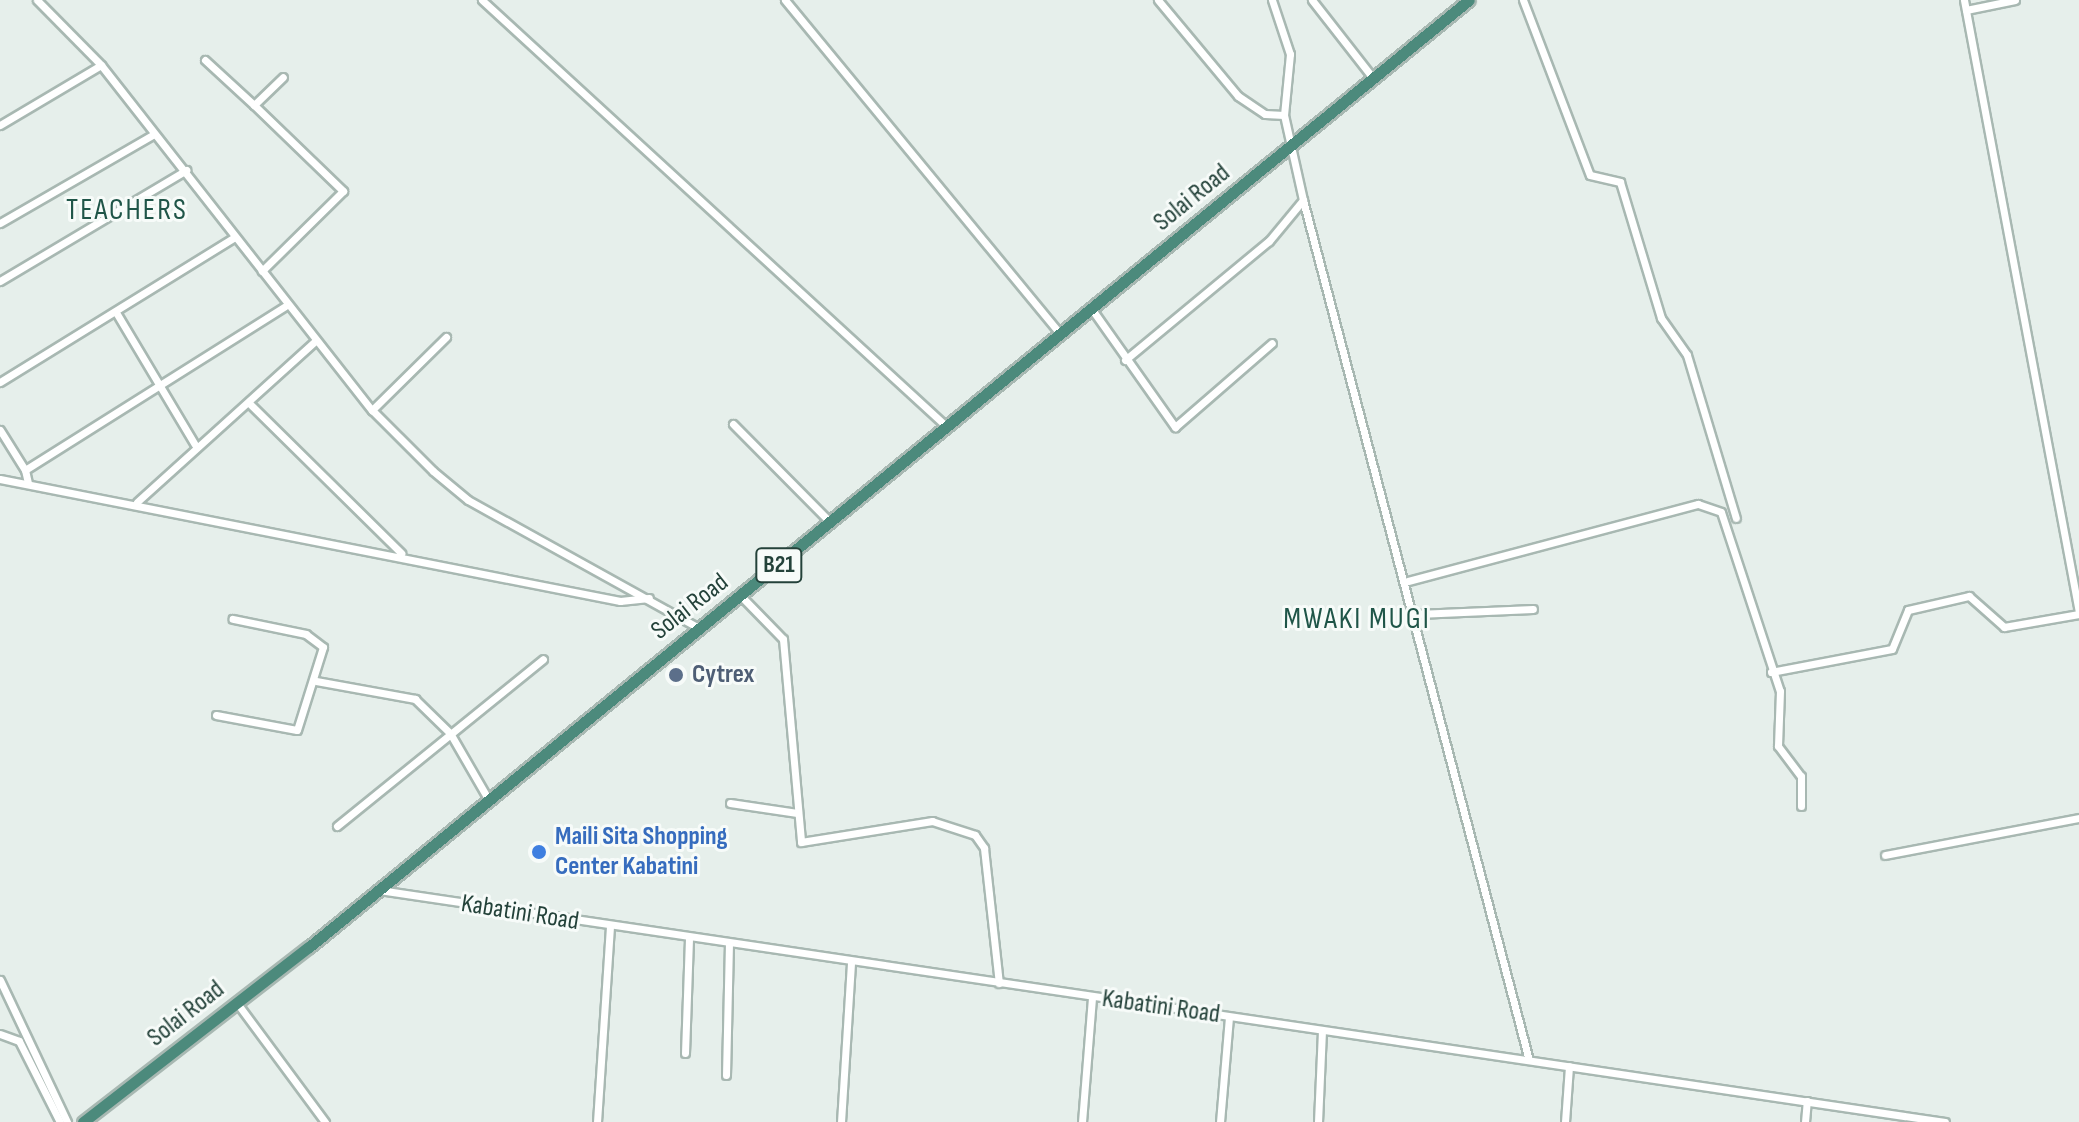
<!DOCTYPE html>
<html>
<head>
<meta charset="utf-8">
<style>
	body { margin:0 }
	#map { position:relative; width:2079px; height:1122px; overflow:hidden; background:#e6efeb; font-family:"Sofia Sans Condensed",sans-serif }
	div>[style] { position:absolute }
	[style*='--x'] { left:calc(var(--x)*1px); top:calc(var(--y)*1px); width:calc(var(--w)*1px); rotate:calc(var(--a)*1deg) }
	.roads { filter:drop-shadow(2px 0 #a8b8b2) drop-shadow(-2px 0 #a8b8b2) drop-shadow(0 2px #a8b8b2) drop-shadow(0 -2px #a8b8b2) }
	.minor>* { height:7px; margin:-3.5px; padding:0 3.5px; transform-origin:3.5px; border-radius:3.5px; background:#fff }
	.trunk>* { height:11px; margin:-5.5px; padding:0 5.5px; transform-origin:5.5px; border-radius:5.5px; background:#4c8a7c }
	.dots>* { width:22px; height:22px; translate:-50% -50%; box-sizing:border-box; border:4px solid #f7fbf9; border-radius:50% }
	span { translate:-50% -50%; white-space:nowrap; text-align:center; line-height:1.15; -webkit-text-stroke:6px #f7fbf9; paint-order:stroke }
	.shield-label span { padding:2px 6px; background:#f7fbf9; border:2px solid; border-radius:6px; -webkit-text-stroke-width:0 }
	.shield-label { font-size:24px; color:#24423a; font-weight:700 }
	.street-label { font-size:26px; color:#24423a }
	.service-label { font-size:26px; color:#4e5e75; font-weight:700 }
	.left { translate:0 -50%; text-align:left }
	.shop-label { font-size:26px; color:#366cbe; font-weight:700 }
	.quarter-label { font-size:30px; color:#1f5548; letter-spacing:2px }
</style>
</head>
<body>
<div id="map">
	<div class="roads">
		<div class="minor">
			<div style="--x:37;--y:0;--w:91;--a:45.4"></div>
			<div style="--x:101;--y:65;--w:439;--a:51.9"></div>
			<div style="--x:372;--y:410;--w:86;--a:45"></div>
			<div style="--x:433;--y:471;--w:45;--a:39.6"></div>
			<div style="--x:468;--y:500;--w:264;--a:29"></div>
			<div style="--x:482;--y:0;--w:631;--a:42.56"></div>
			<div style="--x:785;--y:0;--w:433;--a:50.5"></div>
			<div style="--x:1158;--y:0;--w:125;--a:50.2"></div>
			<div style="--x:1238;--y:96;--w:32;--a:34"></div>
			<div style="--x:1265;--y:114;--w:19;--a:3"></div>
			<div style="--x:1272;--y:0;--w:57;--a:71.6"></div>
			<div style="--x:1290;--y:54;--w:61;--a:95.6"></div>
			<div style="--x:1284;--y:115;--w:87;--a:77.4"></div>
			<div style="--x:1303;--y:200;--w:889;--a:75.28"></div>
			<div style="--x:1312;--y:0;--w:99;--a:52"></div>
			<div style="--x:1523;--y:0;--w:187;--a:69.1"></div>
			<div style="--x:1590;--y:175;--w:31;--a:13"></div>
			<div style="--x:1620;--y:182;--w:142;--a:73.2"></div>
			<div style="--x:1661;--y:318;--w:45;--a:54.9"></div>
			<div style="--x:1687;--y:355;--w:170;--a:73.3"></div>
			<div style="--x:1964;--y:0;--w:623;--a:79.36"></div>
			<div style="--x:1966;--y:10;--w:50;--a:-11.5"></div>
			<div style="--x:205;--y:60;--w:67;--a:42.6"></div>
			<div style="--x:254;--y:105;--w:40;--a:-44"></div>
			<div style="--x:254;--y:105;--w:124;--a:44"></div>
			<div style="--x:343;--y:191;--w:114;--a:135.4"></div>
			<div style="--x:0;--y:125;--w:117;--a:-30.7"></div>
			<div style="--x:0;--y:223;--w:178;--a:-30"></div>
			<div style="--x:0;--y:281;--w:217;--a:-30.8"></div>
			<div style="--x:1091;--y:308;--w:146;--a:54.8"></div>
			<div style="--x:1175;--y:427;--w:128;--a:-40.9"></div>
			<div style="--x:117;--y:314;--w:152;--a:59.2"></div>
			<div style="--x:1125;--y:360;--w:187;--a:-39.6"></div>
			<div style="--x:1269;--y:241;--w:53;--a:-50.3"></div>
			<div style="--x:0;--y:382;--w:276;--a:-31.7"></div>
			<div style="--x:249;--y:403;--w:214;--a:44.6"></div>
			<div style="--x:372;--y:410;--w:104;--a:-44.6"></div>
			<div style="--x:733;--y:424;--w:139;--a:45.3"></div>
			<div style="--x:0;--y:430;--w:47;--a:58"></div>
			<div style="--x:0;--y:479;--w:632;--a:11.13"></div>
			<div style="--x:620;--y:601;--w:29;--a:-6"></div>
			<div style="--x:28;--y:483;--w:13;--a:-103"></div>
			<div style="--x:25;--y:470;--w:307;--a:-32.2"></div>
			<div style="--x:137;--y:502;--w:240;--a:-42.1"></div>
			<div style="--x:1408;--y:581;--w:300;--a:-14.9"></div>
			<div style="--x:1698;--y:504;--w:24;--a:19"></div>
			<div style="--x:1721;--y:512;--w:188;--a:71.8"></div>
			<div style="--x:1780;--y:691;--w:55;--a:92.1"></div>
			<div style="--x:1778;--y:746;--w:38;--a:53"></div>
			<div style="--x:1801;--y:776;--w:30;--a:90"></div>
			<div style="--x:741;--y:596;--w:60;--a:45.7"></div>
			<div style="--x:783;--y:639;--w:204;--a:84.9"></div>
			<div style="--x:801;--y:842;--w:133;--a:-9.1"></div>
			<div style="--x:932;--y:821;--w:45;--a:18"></div>
			<div style="--x:975;--y:835;--w:16;--a:55"></div>
			<div style="--x:984;--y:848;--w:136;--a:83.7"></div>
			<div style="--x:1417;--y:614;--w:116;--a:-2.5"></div>
			<div style="--x:1771;--y:672;--w:123;--a:-10.8"></div>
			<div style="--x:1892;--y:649;--w:42;--a:-67.7"></div>
			<div style="--x:1908;--y:610;--w:63;--a:-12.9"></div>
			<div style="--x:1969;--y:596;--w:47;--a:41.5"></div>
			<div style="--x:2004;--y:627;--w:76;--a:-9.8"></div>
			<div style="--x:316;--y:681;--w:101;--a:10.3"></div>
			<div style="--x:415;--y:699;--w:49;--a:44.2"></div>
			<div style="--x:450;--y:733;--w:74;--a:60"></div>
			<div style="--x:216;--y:715;--w:82;--a:10.5"></div>
			<div style="--x:297;--y:730;--w:87;--a:-72.6"></div>
			<div style="--x:323;--y:647;--w:21;--a:-143"></div>
			<div style="--x:306;--y:634;--w:75;--a:-168.4"></div>
			<div style="--x:730;--y:803;--w:68;--a:8.5"></div>
			<div style="--x:337;--y:826;--w:265;--a:-39"></div>
			<div style="--x:1885;--y:855;--w:197;--a:-10.8"></div>
			<div style="--x:379;--y:890;--w:1583;--a:8.43"></div>
			<div style="--x:0;--y:980;--w:157;--a:64.7"></div>
			<div style="--x:237;--y:1003;--w:148;--a:53.5"></div>
			<div style="--x:0;--y:1034;--w:20;--a:20"></div>
			<div style="--x:19;--y:1041;--w:91;--a:63.2"></div>
			<div style="--x:685;--y:1053;--w:115;--a:-88"></div>
			<div style="--x:726;--y:1075;--w:132;--a:-88.7"></div>
			<div style="--x:597;--y:1122;--w:196;--a:-86.2"></div>
			<div style="--x:841;--y:1122;--w:161;--a:-86.4"></div>
			<div style="--x:1082;--y:1122;--w:125;--a:-85.4"></div>
			<div style="--x:1220;--y:1122;--w:105;--a:-85.1"></div>
			<div style="--x:1318;--y:1122;--w:91;--a:-87.5"></div>
			<div style="--x:1565;--y:1122;--w:56;--a:-85.9"></div>
			<div style="--x:1805;--y:1122;--w:21;--a:-85"></div>
		</div>
		<div class="trunk">
			<div style="--x:83;--y:1122;--w:286;--a:-37.8"></div>
			<div style="--x:309;--y:947;--w:1497;--a:-39.23"></div>
		</div>
	</div>
	<div class="dots">
		<div style="left:676px;top:675px;background:#5c6f8a"></div>
		<div style="left:539px;top:852px;background:#3f7fe0"></div>
	</div>
	<div class="shield-label">
		<span style="left:779px;top:565px">B21</span>
	</div>
	<div class="street-label">
		<span style="left:1192px;top:198px;rotate:-39deg">Solai Road</span>
		<span style="left:690px;top:607px;rotate:-38deg">Solai Road</span>
		<span style="left:520px;top:913px;rotate:9deg">Kabatini Road</span>
		<span style="left:1161px;top:1007px;rotate:8deg">Kabatini Road</span>
		<span style="left:186px;top:1014px;rotate:-38deg">Solai Road</span>
	</div>
	<div class="service-label">
		<span class="left" style="left:692px;top:675px">Cytrex</span>
	</div>
	<div class="shop-label">
		<span class="left" style="left:555px;top:852px">Maili Sita Shopping<br>Center Kabatini</span>
	</div>
	<div class="quarter-label">
		<span style="left:127px;top:210px">TEACHERS</span>
		<span style="left:1357px;top:619px">MWAKI MUGI</span>
	</div>
</div>
</body>
</html>
